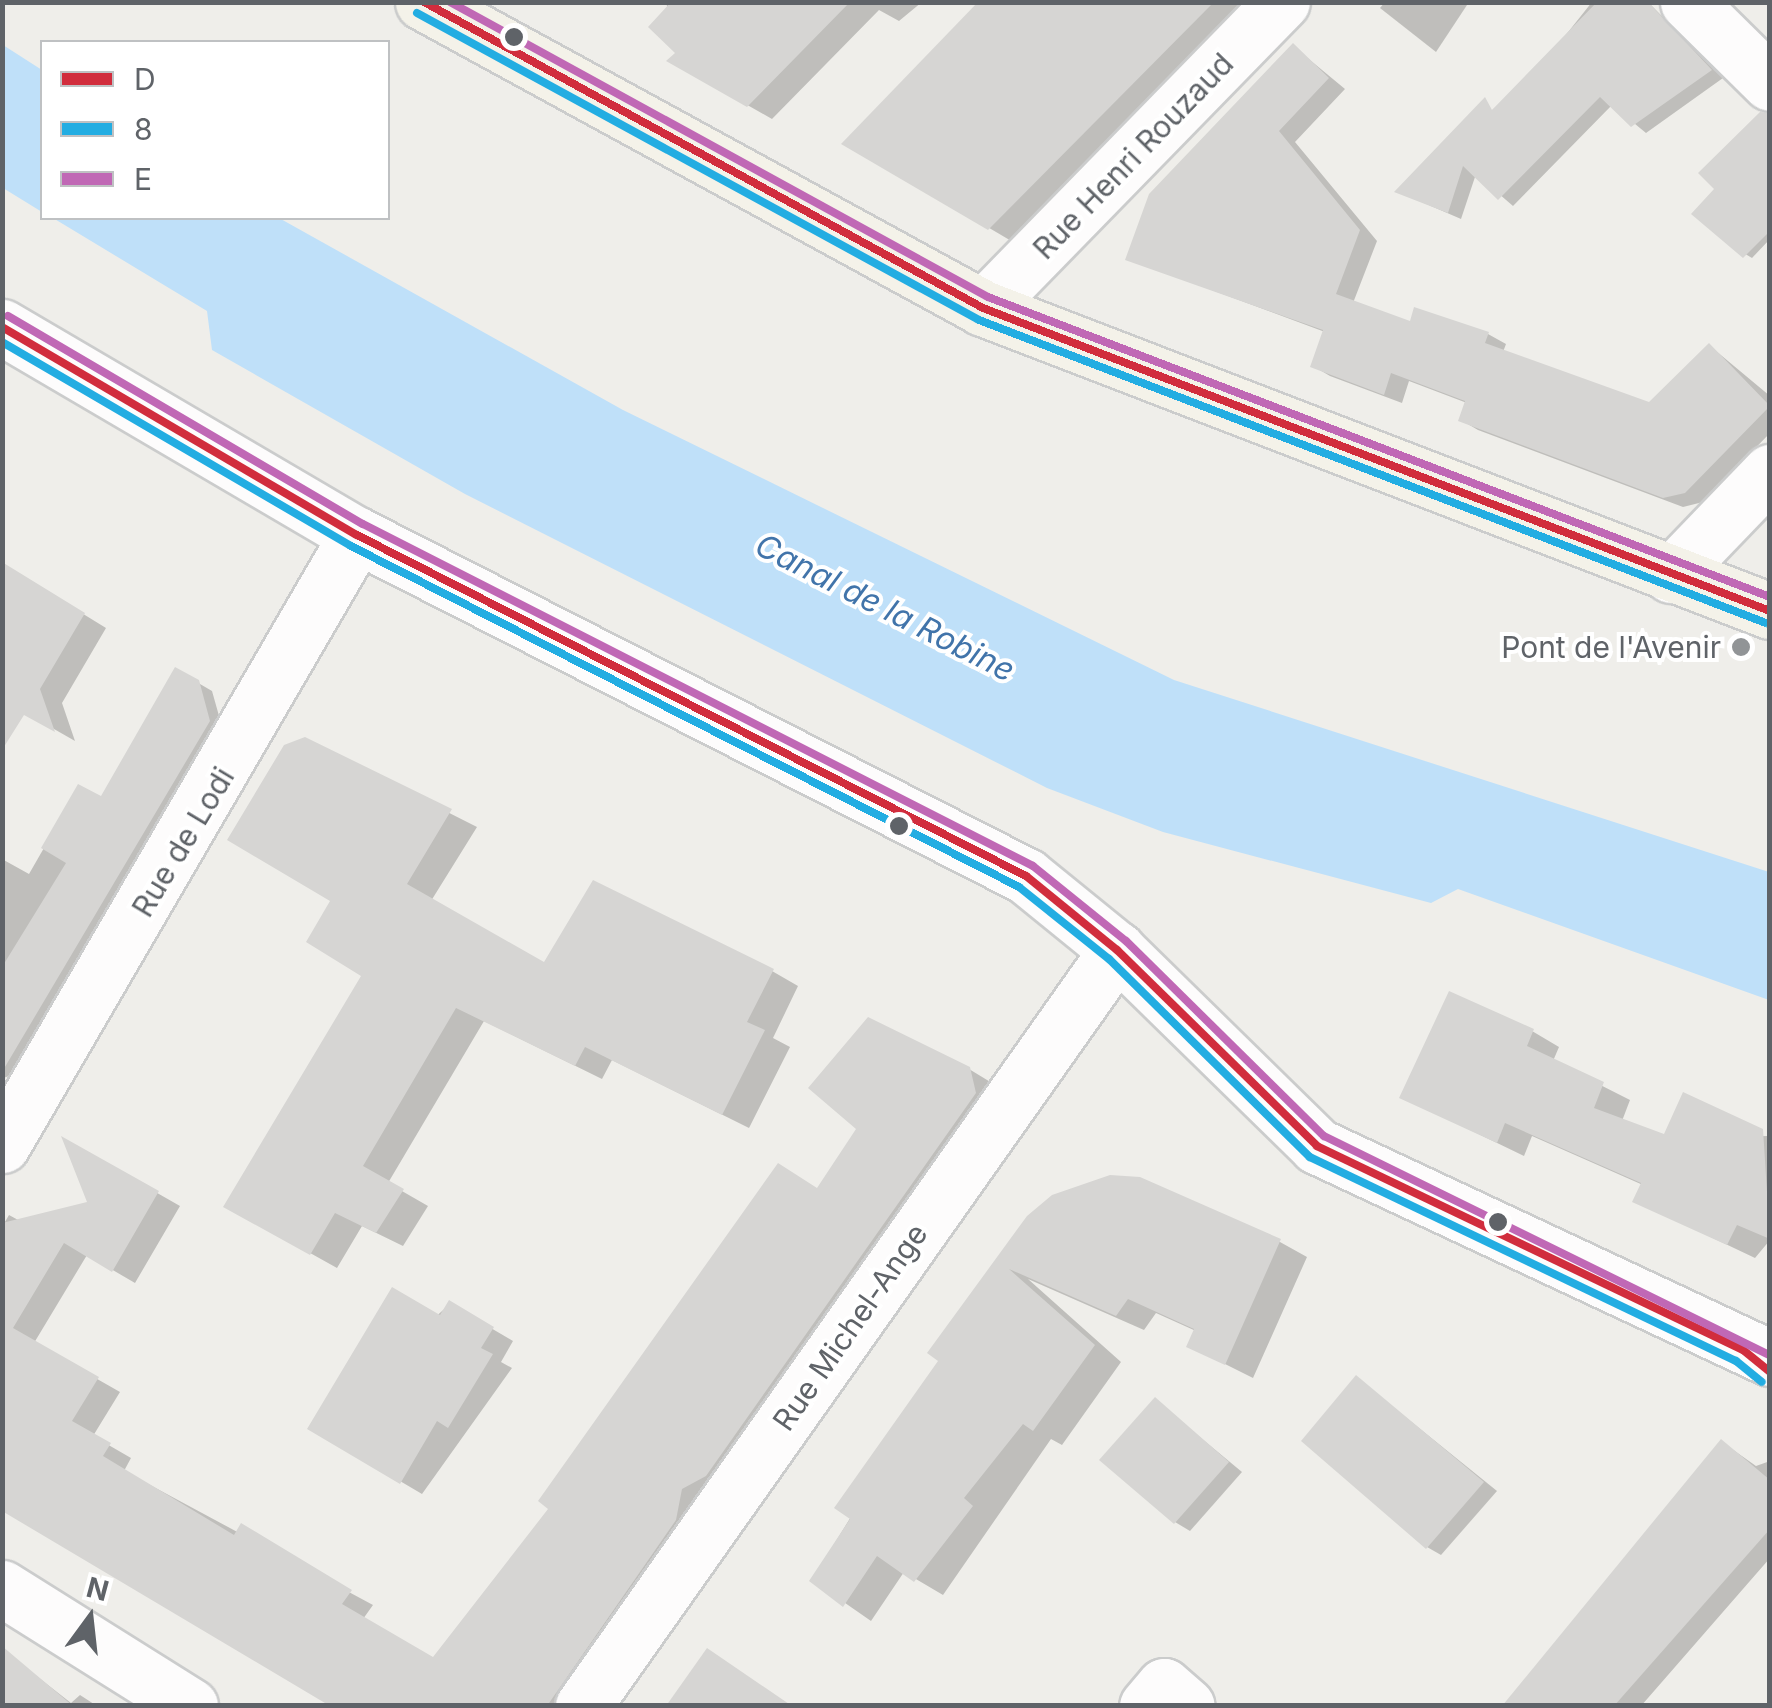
<!DOCTYPE html>
<html>
<head>
<meta charset="utf-8">
<style>
	body { margin:0 }
	#map { position:relative; width:1772px; height:1708px; overflow:hidden; background:#efeeea; font-family:Inter,sans-serif }
	div>[style] { position:absolute }
	[style*='--x'] { left:calc(var(--x)*1px); top:calc(var(--y)*1px); width:calc(var(--w)*1px); rotate:calc(var(--a)*1deg) }
	.water>* { inset:0; background:#bfe0f9 }
	.shadow>* { inset:0; background:#0003 }
	.building>* { inset:0; background:#d6d5d3 }
	.roads { filter:drop-shadow(2px 0 #cbcccc) drop-shadow(-2px 0 #cbcccc) drop-shadow(0 2px #cbcccc) drop-shadow(0 -2px #cbcccc) }
	.minor>* { height:55px; margin:-27.5px; padding:0 27.5px; transform-origin:27.5px; border-radius:27.5px; background:#fdfcfc }
	.major>* { height:55px; margin:-27.5px; padding:0 27.5px; transform-origin:27.5px; border-radius:27.5px; background:#f4f2e9 }
	.bus-1>* { height:8px; margin:-4px; padding:0 4px; transform-origin:4px; border-radius:4px; background:#d12d3d }
	.bus-2>* { height:8px; margin:-4px; padding:0 4px; transform-origin:4px; border-radius:4px; background:#23ade2 }
	.bus-3>* { height:8px; margin:-4px; padding:0 4px; transform-origin:4px; border-radius:4px; background:#c068b5 }
	.dots>* { width:28px; height:28px; translate:-50% -50%; box-sizing:border-box; border:5px solid #fff; border-radius:50% }
	span { translate:-50% -50%; white-space:nowrap; text-align:center; line-height:1.15; -webkit-text-stroke:8px #fff; paint-order:stroke }
	.street-label { font-size:30px; color:#5f6368 }
	.poi-label { font-size:30px; color:#5f6368 }
	.right { translate:-100% -50%; text-align:right }
	.water-label { font-size:32px; color:#4174aa; font-style:italic }
	.frame { position:absolute; inset:0; border:5px solid #5f6368; pointer-events:none }
	.legend { position:absolute; left:40px; top:40px; width:350px; height:180px; box-sizing:border-box; background:#fff; border:2px solid #bfc1c3; margin:0; padding:12px 18px; list-style:none; font-size:30px; color:#5f6368 }
	.legend li { display:flex; align-items:center; gap:20px; height:50px }
	.legend b { width:50px; border:2px solid #bfc1c3 }
	.north { position:absolute; left:40px; top:1568px; width:100px; height:100px; -webkit-text-stroke:8px #fff; paint-order:stroke; rotate:15deg; font-size:28px; font-weight:700; line-height:40px; text-align:center; color:#5f6368 }
	.north::after { content:''; display:block; margin:auto; width:35px; height:45px; background:#5f6368; clip-path:polygon(50% 0,100% 100%,50% 72%,0 100%) }
</style>
</head>
<body>
<div id="map">
	<div class="water">
		<div style="clip-path:polygon(3px 45px,42px 70px,42px 212px,3px 188px)"></div>
		<div style="clip-path:polygon(53px 218px,279px 218px,623px 410px,1174px 680px,1769px 872px,1769px 1000px,1458px 889px,1431px 903px,1163px 832px,1047px 788px,465px 494px,212px 350px,207px 311px)"></div>
	</div>
	<div class="shadow">
		<div style="clip-path:polygon(666px 2px,922px 2px,899px 21px,879px 10px,772px 119px,670px 61px,678px 53px)"></div>
		<div style="clip-path:polygon(982px 2px,1258px 2px,1013px 242px,845px 143px)"></div>
		<div style="clip-path:polygon(1385px 2px,1469px 2px,1436px 52px,1380px 8px)"></div>
		<div style="clip-path:polygon(1592px 2px,1648px 2px,1723px 78px,1646px 133px,1612px 105px,1513px 206px,1476px 174px,1461px 219px,1401px 193px,1542px 65px)"></div>
		<div style="clip-path:polygon(1293px 46px,1345px 89px,1295px 142px,1377px 241px,1353px 303px,1411px 324px,1416px 310px,1488px 334px,1506px 344px,1503px 352px,1650px 405px,1710px 346px,1770px 396px,1770px 433px,1703px 502px,1683px 507px,1478px 430px,1461px 420px,1467px 403px,1409px 381px,1402px 403px,1330px 376px,1313px 366px,1325px 332px,1128px 259px)"></div>
		<div style="clip-path:polygon(1770px 132px,1770px 239px,1752px 258px,1737px 249px)"></div>
		<div style="clip-path:polygon(2px 564px,106px 628px,62px 703px,75px 741px,12px 705px)"></div>
		<div style="clip-path:polygon(176px 670px,212px 691px,223px 730px,22px 1072px,3px 1078px,2px 859px,29px 874px,79px 787px,102px 800px)"></div>
		<div style="clip-path:polygon(305px 740px,477px 827px,431px 901px,545px 966px,772px 971px,798px 986px,773px 1038px,790px 1047px,749px 1128px,612px 1060px,602px 1079px,484px 1021px,388px 1183px,428px 1206px,403px 1246px,362px 1226px,337px 1268px,226px 1206px,365px 975px,333px 900px)"></div>
		<div style="clip-path:polygon(1532px 1031px,1559px 1047px,1553px 1061px,1630px 1100px,1622px 1121px,1665px 1137px,1770px 1136px,1770px 1240px,1755px 1258px,1635px 1201px,1643px 1185px,1532px 1136px,1524px 1156px,1402px 1097px)"></div>
		<div style="clip-path:polygon(969px 1069px,992px 1083px,577px 1706px,334px 1706px,2px 1508px,2px 1227px,9px 1215px,20px 1221px,91px 1204px,66px 1141px,180px 1206px,135px 1283px,87px 1255px,34px 1343px,120px 1392px,93px 1436px,131px 1458px,124px 1471px,373px 1605px,363px 1619px,434px 1660px,817px 1189px)"></div>
		<div style="clip-path:polygon(1045px 1202px,1280px 1242px,1307px 1257px,1253px 1378px,1189px 1346px,1196px 1331px,1156px 1313px,1144px 1330px,1028px 1279px,1121px 1362px,1062px 1445px,1051px 1439px,943px 1595px,904px 1572px,871px 1621px,812px 1580px)"></div>
		<div style="clip-path:polygon(450px 1304px,513px 1341px,501px 1362px,512px 1368px,422px 1494px,310px 1428px)"></div>
		<div style="clip-path:polygon(1357px 1378px,1497px 1491px,1441px 1555px,1427px 1547px)"></div>
		<div style="clip-path:polygon(1155px 1400px,1242px 1472px,1190px 1531px,1175px 1522px)"></div>
		<div style="clip-path:polygon(1722px 1442px,1756px 1466px,1770px 1461px,1770px 1558px,1641px 1706px,1504px 1706px)"></div>
		<div style="clip-path:polygon(2px 1649px,71px 1703px,80px 1695px,97px 1706px,18px 1706px)"></div>
	</div>
	<div class="building">
		<div style="clip-path:polygon(671px 2px,850px 2px,747px 107px,666px 61px,675px 53px,648px 27px)"></div>
		<div style="clip-path:polygon(978px 2px,1214px 2px,988px 230px,841px 144px)"></div>
		<div style="clip-path:polygon(1597px 2px,1648px 2px,1712px 70px,1631px 127px,1600px 97px,1498px 200px,1463px 166px,1448px 213px,1394px 192px,1485px 97px,1492px 110px)"></div>
		<div style="clip-path:polygon(1293px 43px,1329px 78px,1279px 131px,1360px 230px,1336px 294px,1410px 321px,1414px 307px,1489px 332px,1485px 343px,1649px 402px,1709px 343px,1770px 406px,1685px 493px,1663px 498px,1458px 421px,1465px 401px,1391px 373px,1384px 395px,1310px 367px,1323px 330px,1125px 260px,1149px 194px)"></div>
		<div style="clip-path:polygon(1760px 112px,1770px 113px,1770px 231px,1743px 258px,1691px 214px,1714px 189px,1698px 173px)"></div>
		<div style="clip-path:polygon(2px 562px,85px 613px,40px 689px,55px 732px,24px 715px,2px 750px)"></div>
		<div style="clip-path:polygon(175px 667px,199px 680px,210px 721px,2px 1072px,2px 967px,66px 863px,41px 848px,78px 784px,101px 796px)"></div>
		<div style="clip-path:polygon(305px 737px,452px 809px,407px 884px,544px 962px,593px 880px,774px 969px,747px 1022px,765px 1030px,722px 1115px,585px 1047px,575px 1066px,456px 1008px,363px 1166px,404px 1189px,376px 1233px,335px 1213px,310px 1255px,223px 1207px,361px 976px,306px 942px,330px 901px,227px 840px,284px 745px)"></div>
		<div style="clip-path:polygon(1449px 991px,1534px 1029px,1527px 1046px,1604px 1082px,1594px 1108px,1664px 1134px,1683px 1092px,1763px 1129px,1770px 1239px,1737px 1225px,1727px 1245px,1632px 1202px,1641px 1183px,1505px 1123px,1497px 1143px,1399px 1098px)"></div>
		<div style="clip-path:polygon(868px 1017px,970px 1067px,976px 1093px,706px 1476px,682px 1489px,676px 1520px,547px 1706px,330px 1706px,2px 1511px,2px 1223px,87px 1202px,61px 1136px,159px 1191px,112px 1272px,64px 1243px,13px 1328px,99px 1377px,72px 1421px,111px 1443px,103px 1456px,234px 1535px,241px 1523px,352px 1590px,342px 1604px,433px 1657px,548px 1509px,538px 1501px,778px 1163px,817px 1188px,856px 1129px,808px 1088px)"></div>
		<div style="clip-path:polygon(1110px 1175px,1140px 1177px,1281px 1239px,1225px 1365px,1186px 1347px,1194px 1329px,1128px 1299px,1116px 1316px,1009px 1269px,1095px 1345px,1033px 1431px,1023px 1424px,964px 1498px,973px 1506px,914px 1582px,877px 1556px,843px 1607px,809px 1581px,850px 1519px,834px 1508px,938px 1361px,927px 1353px,1027px 1216px,1052px 1195px)"></div>
		<div style="clip-path:polygon(392px 1287px,440px 1315px,449px 1300px,494px 1327px,481px 1348px,493px 1354px,448px 1428px,437px 1421px,400px 1484px,307px 1429px)"></div>
		<div style="clip-path:polygon(1356px 1375px,1484px 1482px,1426px 1549px,1301px 1441px)"></div>
		<div style="clip-path:polygon(1155px 1397px,1229px 1462px,1174px 1524px,1099px 1460px)"></div>
		<div style="clip-path:polygon(1721px 1439px,1770px 1480px,1770px 1529px,1614px 1706px,1502px 1706px)"></div>
		<div style="clip-path:polygon(2px 1646px,73px 1706px,2px 1706px)"></div>
		<div style="clip-path:polygon(707px 1648px,792px 1706px,666px 1706px)"></div>
	</div>
	<div class="roads">
		<div class="minor">
			<div style="--x:1688;--y:2;--w:115;--a:44.6"></div>
			<div style="--x:983;--y:308;--w:428;--a:-45.7"></div>
			<div style="--x:2;--y:327;--w:411;--a:30.4"></div>
			<div style="--x:357;--y:535;--w:751;--a:27.01"></div>
			<div style="--x:1026;--y:876;--w:117;--a:39.1"></div>
			<div style="--x:1117;--y:950;--w:280;--a:44.4"></div>
			<div style="--x:1317;--y:1146;--w:500;--a:25.08"></div>
			<div style="--x:1671;--y:575;--w:143;--a:-46.1"></div>
			<div style="--x:2;--y:1145;--w:706;--a:-59.8"></div>
			<div style="--x:2;--y:1588;--w:222;--a:32.1"></div>
			<div style="--x:583;--y:1706;--w:926;--a:-54.76"></div>
			<div style="--x:1147;--y:1706;--w:26;--a:-50"></div>
			<div style="--x:1164;--y:1686;--w:30;--a:41"></div>
		</div>
		<div class="major">
			<div style="--x:423;--y:2;--w:638;--a:28.65"></div>
			<div style="--x:983;--y:308;--w:843;--a:21.06"></div>
		</div>
	</div>
	<div class="bus-1">
		<div style="--x:424;--y:2;--w:637;--a:28.7"></div>
		<div style="--x:983;--y:308;--w:843;--a:21.06"></div>
		<div style="--x:2;--y:327;--w:411;--a:30.4"></div>
		<div style="--x:357;--y:535;--w:751;--a:27.01"></div>
		<div style="--x:1026;--y:876;--w:117;--a:39.1"></div>
		<div style="--x:1117;--y:950;--w:280;--a:44.4"></div>
		<div style="--x:1317;--y:1146;--w:472;--a:25.6"></div>
		<div style="--x:1743;--y:1350;--w:35;--a:39"></div>
	</div>
	<div class="bus-2">
		<div style="--x:417;--y:13;--w:640;--a:28.65"></div>
		<div style="--x:979;--y:320;--w:843;--a:21.06"></div>
		<div style="--x:2;--y:342;--w:404;--a:30.3"></div>
		<div style="--x:351;--y:546;--w:750;--a:27.04"></div>
		<div style="--x:1019;--y:887;--w:115;--a:38.7"></div>
		<div style="--x:1109;--y:959;--w:282;--a:44.6"></div>
		<div style="--x:1310;--y:1157;--w:472;--a:25.6"></div>
		<div style="--x:1736;--y:1361;--w:33;--a:39"></div>
	</div>
	<div class="bus-3">
		<div style="--x:450;--y:2;--w:614;--a:28.74"></div>
		<div style="--x:988;--y:297;--w:838;--a:20.99"></div>
		<div style="--x:8;--y:316;--w:411;--a:30.4"></div>
		<div style="--x:363;--y:524;--w:752;--a:27.04"></div>
		<div style="--x:1033;--y:866;--w:119;--a:38.9"></div>
		<div style="--x:1126;--y:941;--w:278;--a:44.6"></div>
		<div style="--x:1324;--y:1136;--w:497;--a:26.2"></div>
	</div>
	<div class="dots">
		<div style="left:514px;top:37px;background:#5f6368"></div>
		<div style="left:1741px;top:647px;background:#919496"></div>
		<div style="left:899px;top:826px;background:#5f6368"></div>
		<div style="left:1498px;top:1222px;background:#5f6368"></div>
	</div>
	<div class="street-label">
		<span style="left:1133px;top:156px;rotate:-46deg">Rue Henri Rouzaud</span>
		<span style="left:183px;top:842px;rotate:-59deg">Rue de Lodi</span>
		<span style="left:850px;top:1327px;rotate:-55deg">Rue Michel-Ange</span>
	</div>
	<div class="poi-label">
		<span class="right" style="left:1721px;top:647px">Pont de l'Avenir</span>
	</div>
	<div class="water-label">
		<span style="left:885px;top:608px;rotate:27deg">Canal de la Robine</span>
	</div>
	<div class="frame"></div>
	<ul class="legend">
	<li><b style="height:12px;background:#d12d3d"></b>D</li>
	<li><b style="height:12px;background:#23ade2"></b>8</li>
	<li><b style="height:12px;background:#c068b5"></b>E</li>
	</ul>
	<div class="north">N</div>
</div>
</body>
</html>
